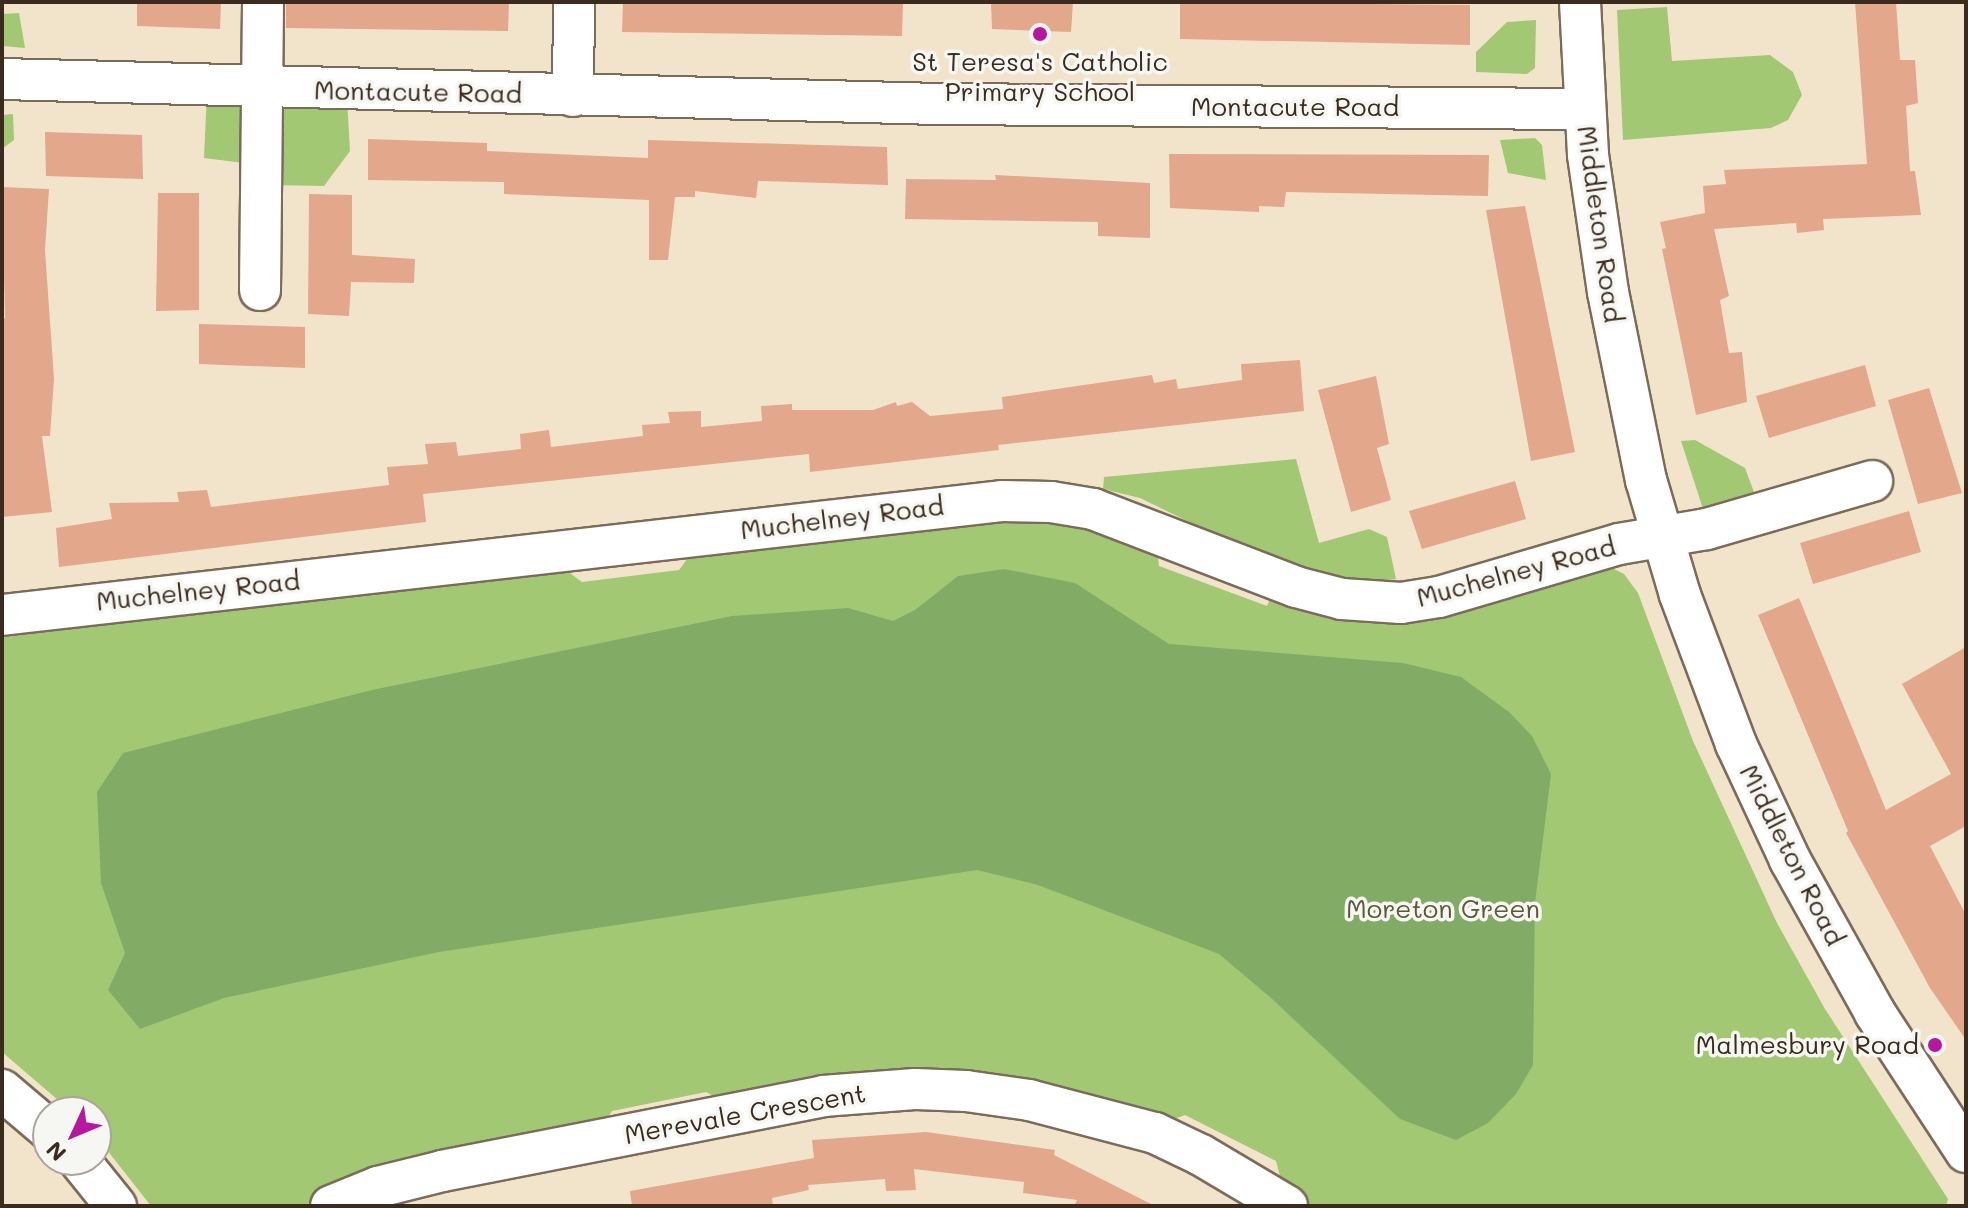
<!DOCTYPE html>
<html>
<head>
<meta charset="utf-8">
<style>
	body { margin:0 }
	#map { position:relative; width:1968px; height:1208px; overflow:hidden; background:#f1e4cb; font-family:Mali,sans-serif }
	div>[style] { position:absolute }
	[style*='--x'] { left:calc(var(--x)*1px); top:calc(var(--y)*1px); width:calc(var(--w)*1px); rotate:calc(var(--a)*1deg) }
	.green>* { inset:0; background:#a3c873 }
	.forest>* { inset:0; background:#82ac65 }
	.building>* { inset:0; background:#e3a78b }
	.roads { filter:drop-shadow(2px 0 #7b6b5b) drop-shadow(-2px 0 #7b6b5b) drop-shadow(0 2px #7b6b5b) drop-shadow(0 -2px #7b6b5b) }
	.minor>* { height:40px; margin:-20px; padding:0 20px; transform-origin:20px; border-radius:20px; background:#fff }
	.dots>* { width:22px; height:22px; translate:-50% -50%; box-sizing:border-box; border:4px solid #f6f6f2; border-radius:50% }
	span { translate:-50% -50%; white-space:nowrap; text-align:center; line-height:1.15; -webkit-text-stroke:7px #f6f6f2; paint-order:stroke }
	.poi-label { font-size:26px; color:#3b2a1e }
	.right { translate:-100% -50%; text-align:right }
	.street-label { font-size:26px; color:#3b2a1e }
	.park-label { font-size:26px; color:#5a5938 }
	.frame { position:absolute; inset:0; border:4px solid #3b2a1e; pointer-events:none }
	.north { position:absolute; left:32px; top:1096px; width:80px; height:80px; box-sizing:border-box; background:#f6f6f2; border:2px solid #aba49d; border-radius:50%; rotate:226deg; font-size:22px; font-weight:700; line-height:32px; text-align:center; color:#3b2a1e }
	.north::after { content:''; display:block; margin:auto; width:28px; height:36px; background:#b5179e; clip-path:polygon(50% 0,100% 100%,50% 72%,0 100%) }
</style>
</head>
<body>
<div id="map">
	<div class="green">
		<div style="clip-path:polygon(1667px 7px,1672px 61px,1770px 55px,1793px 72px,1802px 95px,1788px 120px,1771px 128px,1623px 140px,1617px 10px)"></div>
		<div style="clip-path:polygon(19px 13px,25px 48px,2px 46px,2px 14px)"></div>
		<div style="clip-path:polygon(1536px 20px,1535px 68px,1527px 74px,1476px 72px,1476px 52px,1507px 22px)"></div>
		<div style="clip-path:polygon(207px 92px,347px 99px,350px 151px,324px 186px,269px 185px,267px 166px,204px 158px)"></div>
		<div style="clip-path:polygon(13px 114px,14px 140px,2px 149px,2px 115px)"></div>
		<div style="clip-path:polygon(1535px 138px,1542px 145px,1546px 180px,1508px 173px,1500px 140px)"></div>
		<div style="clip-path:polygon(1695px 440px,1745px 468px,1755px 495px,1703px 509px,1681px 441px)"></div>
		<div style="clip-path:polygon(1296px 459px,1319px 543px,1369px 529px,1387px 537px,1396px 579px,1360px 584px,1297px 567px,1243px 548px,1140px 498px,1103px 489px,1104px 477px)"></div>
		<div style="clip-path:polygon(1028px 514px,1156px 542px,1159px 566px,1267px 606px,1272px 594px,1608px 566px,1624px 574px,1638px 593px,1693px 741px,1777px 923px,1825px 1009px,1948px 1199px,1946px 1206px,1312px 1206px,1282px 1184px,1276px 1161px,1185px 1115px,1164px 1123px,1107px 1105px,728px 1104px,706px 1092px,612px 1111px,600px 1129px,317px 1199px,304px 1206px,151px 1206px,96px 1136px,96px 1112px,72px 1112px,2px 1052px,2px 639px,5px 637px,563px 568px,582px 582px,679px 570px,693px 551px)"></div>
	</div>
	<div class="forest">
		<div style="clip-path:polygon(1004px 569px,1075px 583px,1169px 644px,1403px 663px,1461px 677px,1509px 712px,1532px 736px,1551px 774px,1535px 903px,1533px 1065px,1516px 1094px,1488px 1123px,1456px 1140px,1400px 1119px,1271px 998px,1219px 954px,1038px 885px,977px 870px,439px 952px,224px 998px,140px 1029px,108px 990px,125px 953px,101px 883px,97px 792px,123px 753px,372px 690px,732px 616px,848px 608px,893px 621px,915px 610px,958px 576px)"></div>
	</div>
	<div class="building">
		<div style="clip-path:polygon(137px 2px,221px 2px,220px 29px,137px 26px)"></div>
		<div style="clip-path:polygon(286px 2px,509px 2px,508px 31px,286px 28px)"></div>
		<div style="clip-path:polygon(623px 2px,903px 2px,902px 36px,622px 32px)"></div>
		<div style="clip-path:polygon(991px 2px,1073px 2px,1071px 32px,992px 29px)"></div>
		<div style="clip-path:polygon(1180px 2px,1470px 5px,1470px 45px,1180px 39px)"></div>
		<div style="clip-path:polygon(1855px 2px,1896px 2px,1900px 60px,1915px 60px,1918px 103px,1906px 106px,1910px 171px,1915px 171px,1921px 215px,1823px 219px,1824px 230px,1797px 233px,1796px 223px,1714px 229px,1729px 296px,1720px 300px,1729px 353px,1742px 352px,1747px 402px,1696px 415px,1662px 249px,1666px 248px,1660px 222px,1705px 213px,1703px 186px,1726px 184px,1724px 170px,1867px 164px)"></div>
		<div style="clip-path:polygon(45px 132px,142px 135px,143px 179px,46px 176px)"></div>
		<div style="clip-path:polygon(368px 139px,487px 143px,487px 151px,648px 158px,648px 140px,887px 147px,888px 185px,758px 181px,756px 198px,695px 191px,695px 197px,675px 197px,668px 260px,649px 260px,649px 200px,504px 194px,504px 182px,368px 180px)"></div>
		<div style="clip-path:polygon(1169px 154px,1489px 155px,1488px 196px,1286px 192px,1284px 207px,1259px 206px,1259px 212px,1170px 208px)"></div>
		<div style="clip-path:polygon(995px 175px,1150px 183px,1150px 238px,1098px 236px,1098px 222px,905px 219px,906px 179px,996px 180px)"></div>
		<div style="clip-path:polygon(2px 187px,49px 189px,45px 250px,54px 379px,50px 436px,42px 436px,52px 512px,2px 517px,2px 319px,5px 318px)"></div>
		<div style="clip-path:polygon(158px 193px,199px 193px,199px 310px,156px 311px)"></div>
		<div style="clip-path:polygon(309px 194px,352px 195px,352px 255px,415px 259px,414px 283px,351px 282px,349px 316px,308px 314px)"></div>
		<div style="clip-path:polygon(1525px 206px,1575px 452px,1531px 461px,1486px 210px)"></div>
		<div style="clip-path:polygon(199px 324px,305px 327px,305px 368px,199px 364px)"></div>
		<div style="clip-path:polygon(1300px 360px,1304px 411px,998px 445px,999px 450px,810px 472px,809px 454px,423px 494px,426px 522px,59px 567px,56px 528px,112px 519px,109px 503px,179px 502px,177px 492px,207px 490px,211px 507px,389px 485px,387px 467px,428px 464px,425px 444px,456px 442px,458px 456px,521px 449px,520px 434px,549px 430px,551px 447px,643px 436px,642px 425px,670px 423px,668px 412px,701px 411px,701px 427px,762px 421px,761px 406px,792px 404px,792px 410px,873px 410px,896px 402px,897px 406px,912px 402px,930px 416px,1003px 409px,1002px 397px,1152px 375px,1154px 383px,1176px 379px,1178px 389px,1242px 380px,1241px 364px)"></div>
		<div style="clip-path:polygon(1865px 365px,1876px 406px,1769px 438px,1756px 396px)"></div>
		<div style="clip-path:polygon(1376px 376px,1389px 444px,1377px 448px,1391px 500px,1351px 512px,1318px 390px)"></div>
		<div style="clip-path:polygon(1929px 388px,1962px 493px,1918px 504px,1888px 400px)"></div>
		<div style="clip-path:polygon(1515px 481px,1526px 519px,1422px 549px,1409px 511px)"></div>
		<div style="clip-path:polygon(1909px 511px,1921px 552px,1813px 584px,1800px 543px)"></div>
		<div style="clip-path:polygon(1799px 598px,1886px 810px,1951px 774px,1902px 684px,1966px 647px,1966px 826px,1930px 846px,1966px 915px,1966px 1040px,1930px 988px,1846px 833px,1848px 831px,1758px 615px)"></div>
		<div style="clip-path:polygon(926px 1132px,1055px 1150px,1054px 1155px,1155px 1206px,1074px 1206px,1077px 1200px,1023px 1193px,1024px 1182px,914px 1169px,916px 1190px,886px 1191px,885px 1179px,808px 1185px,809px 1190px,772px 1198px,773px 1206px,632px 1206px,630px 1191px,814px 1158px,812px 1140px)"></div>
	</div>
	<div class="roads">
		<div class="minor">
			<div style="--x:1580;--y:2;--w:153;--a:87"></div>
			<div style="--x:1588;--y:155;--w:138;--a:81.7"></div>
			<div style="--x:1608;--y:292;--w:192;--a:78.6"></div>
			<div style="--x:1646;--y:480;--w:120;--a:73.5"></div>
			<div style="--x:1680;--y:595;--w:159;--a:69.4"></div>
			<div style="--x:1736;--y:744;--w:128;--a:65"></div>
			<div style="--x:1790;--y:860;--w:175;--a:60.9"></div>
			<div style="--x:1875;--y:1013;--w:166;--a:56.8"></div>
			<div style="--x:2;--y:79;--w:939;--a:1.53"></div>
			<div style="--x:941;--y:104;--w:643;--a:0.45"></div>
			<div style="--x:573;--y:96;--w:94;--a:-89.4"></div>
			<div style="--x:260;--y:290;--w:288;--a:-89.4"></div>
			<div style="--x:2;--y:615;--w:1006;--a:-6.5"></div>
			<div style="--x:1002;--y:501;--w:49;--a:1.2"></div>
			<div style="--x:1051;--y:502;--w:43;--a:9.5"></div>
			<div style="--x:1093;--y:509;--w:217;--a:21"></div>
			<div style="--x:1296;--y:587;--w:48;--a:14.6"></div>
			<div style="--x:1342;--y:599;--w:59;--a:3.9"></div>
			<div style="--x:1401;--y:603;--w:38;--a:-9"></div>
			<div style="--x:1439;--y:597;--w:188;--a:-16.4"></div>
			<div style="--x:1619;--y:544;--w:89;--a:-9.7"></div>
			<div style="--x:1707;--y:529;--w:172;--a:-16.2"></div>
			<div style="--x:2;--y:1090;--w:60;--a:40.3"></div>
			<div style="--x:79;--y:1160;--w:59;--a:51.2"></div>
			<div style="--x:331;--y:1206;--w:51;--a:-22"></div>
			<div style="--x:378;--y:1187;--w:66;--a:-14"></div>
			<div style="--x:442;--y:1171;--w:388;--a:-11.1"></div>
			<div style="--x:823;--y:1096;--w:92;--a:-4.4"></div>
			<div style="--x:915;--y:1089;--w:51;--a:2.2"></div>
			<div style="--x:966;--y:1091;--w:64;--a:8.1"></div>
			<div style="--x:1029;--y:1100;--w:130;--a:14.7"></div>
			<div style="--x:1155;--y:1133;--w:51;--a:25.6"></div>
			<div style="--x:1201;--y:1155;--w:100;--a:30.7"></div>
		</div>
	</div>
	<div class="dots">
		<div style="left:1040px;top:34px;background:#b5179e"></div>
		<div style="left:1935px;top:1045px;background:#b5179e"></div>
	</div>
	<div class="poi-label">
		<span style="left:1040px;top:77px">St Teresa's Catholic<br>Primary School</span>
		<span class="right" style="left:1919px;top:1045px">Malmesbury Road</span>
	</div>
	<div class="street-label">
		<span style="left:418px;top:92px;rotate:1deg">Montacute Road</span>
		<span style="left:1295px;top:107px">Montacute Road</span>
		<span style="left:1600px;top:224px;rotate:82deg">Middleton Road</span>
		<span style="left:842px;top:518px;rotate:-7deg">Muchelney Road</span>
		<span style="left:1516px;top:572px;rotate:-15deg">Muchelney Road</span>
		<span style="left:198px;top:591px;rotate:-6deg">Muchelney Road</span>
		<span style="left:1792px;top:855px;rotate:63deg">Middleton Road</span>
		<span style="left:745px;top:1114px;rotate:-10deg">Merevale Crescent</span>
	</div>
	<div class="park-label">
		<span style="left:1443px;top:909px">Moreton Green</span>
	</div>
	<div class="frame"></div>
	<div class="north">N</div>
</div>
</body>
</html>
